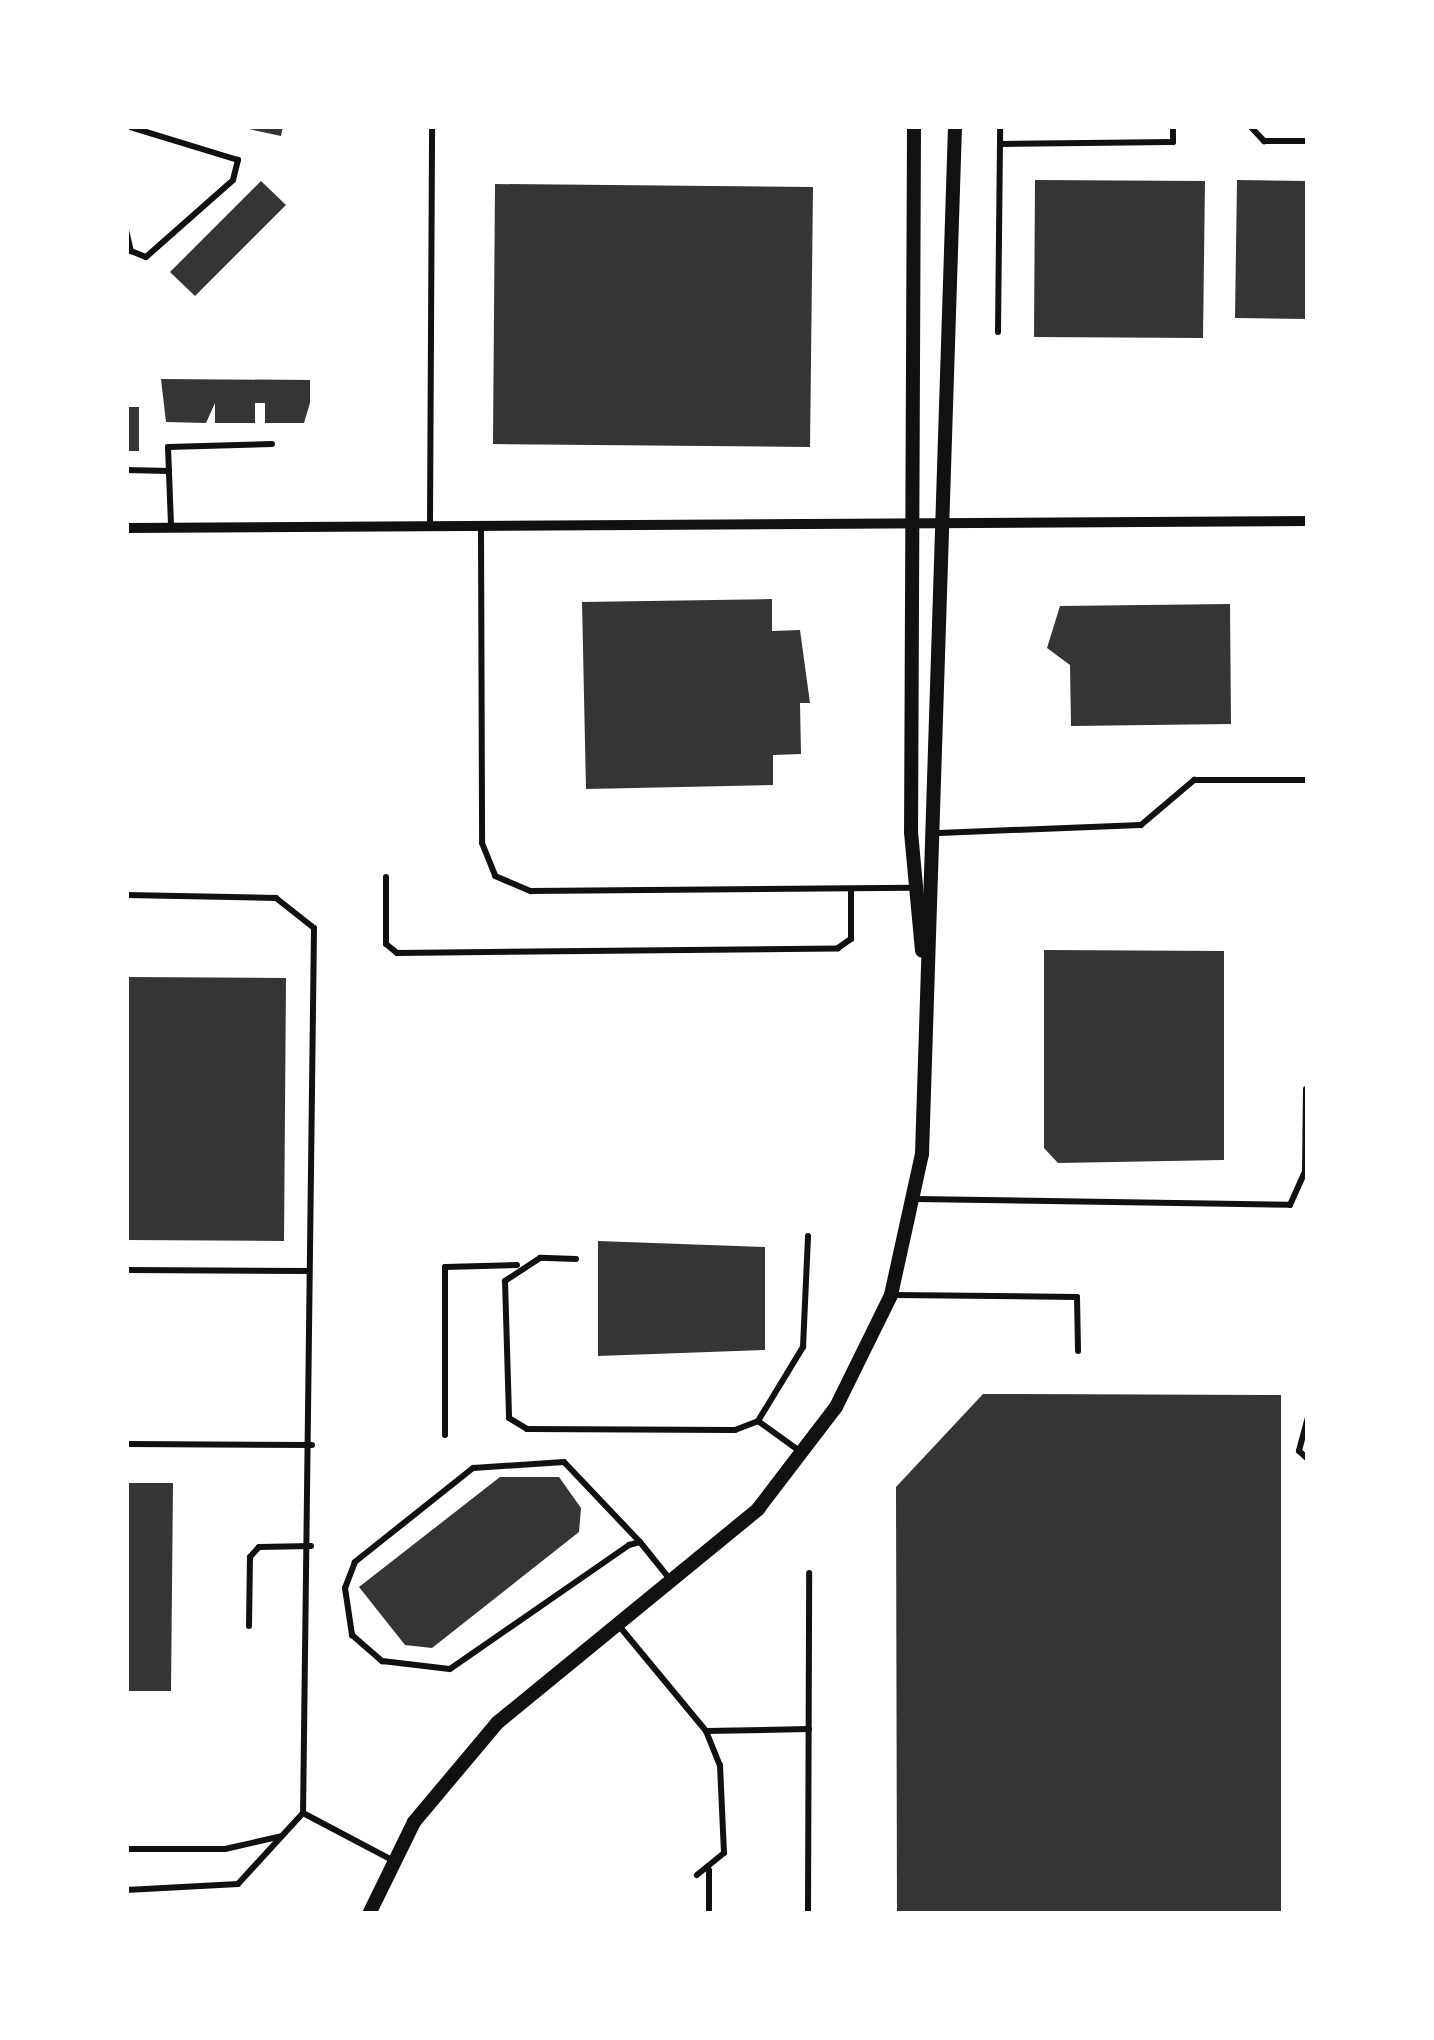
<!DOCTYPE html>
<html>
<head>
<meta charset="utf-8">
<style>
	body { margin:0 }
	#map { position:relative; width:1434px; height:2040px; overflow:hidden; background:#fff; font-family:Overpass,sans-serif }
	div>[style] { position:absolute }
	[style*='--x'] { left:calc(var(--x)*1px); top:calc(var(--y)*1px); width:calc(var(--w)*1px); rotate:calc(var(--a)*1deg) }
	.building>* { inset:0; background:#353535 }
	.service>* { height:6px; margin:-3px; padding:0 3px; transform-origin:3px; border-radius:3px; background:#111 }
	.minor>* { height:10px; margin:-5px; padding:0 5px; transform-origin:5px; border-radius:5px; background:#111 }
	.tertiary>* { height:14px; margin:-7px; padding:0 7px; transform-origin:7px; border-radius:7px; background:#111 }
	span { translate:-50% -50%; white-space:nowrap; text-align:center; line-height:1.15; -webkit-text-stroke:9px #fff; paint-order:stroke }
	.frame { position:absolute; inset:0; border:129px solid #fff; pointer-events:none }
</style>
</head>
<body>
<div id="map">
	<div class="building">
		<div style="clip-path:polygon(235px 126px,283px 126px,281px 136px)"></div>
		<div style="clip-path:polygon(1035px 180px,1205px 181px,1203px 338px,1034px 337px)"></div>
		<div style="clip-path:polygon(1237px 180px,1308px 181px,1308px 319px,1235px 318px)"></div>
		<div style="clip-path:polygon(261px 181px,286px 205px,195px 296px,170px 272px)"></div>
		<div style="clip-path:polygon(495px 184px,813px 187px,810px 447px,493px 444px)"></div>
		<div style="clip-path:polygon(161px 379px,310px 380px,310px 403px,304px 423px,265px 423px,265px 403px,255px 403px,255px 423px,215px 423px,215px 403px,206px 423px,166px 422px)"></div>
		<div style="clip-path:polygon(126px 407px,139px 407px,139px 451px,126px 451px)"></div>
		<div style="clip-path:polygon(772px 599px,772px 631px,800px 630px,810px 703px,800px 703px,801px 754px,773px 755px,773px 785px,586px 789px,582px 602px)"></div>
		<div style="clip-path:polygon(1230px 604px,1231px 724px,1071px 726px,1070px 665px,1047px 648px,1060px 606px)"></div>
		<div style="clip-path:polygon(1044px 950px,1224px 951px,1224px 1160px,1058px 1163px,1044px 1148px)"></div>
		<div style="clip-path:polygon(126px 977px,286px 978px,284px 1241px,126px 1240px)"></div>
		<div style="clip-path:polygon(598px 1241px,765px 1247px,765px 1350px,598px 1356px)"></div>
		<div style="clip-path:polygon(983px 1394px,1281px 1395px,1281px 1914px,897px 1914px,896px 1487px)"></div>
		<div style="clip-path:polygon(500px 1477px,559px 1477px,581px 1508px,579px 1532px,432px 1648px,405px 1645px,359px 1587px)"></div>
		<div style="clip-path:polygon(126px 1483px,173px 1483px,171px 1691px,126px 1691px)"></div>
	</div>
	<div class="service">
		<div style="--x:1250;--y:126;--w:21;--a:47"></div>
		<div style="--x:1264;--y:141;--w:44;--a:0"></div>
		<div style="--x:1001;--y:144;--w:172;--a:-0.7"></div>
		<div style="--x:1173;--y:142;--w:16;--a:-90"></div>
		<div style="--x:126;--y:230;--w:22;--a:77"></div>
		<div style="--x:131;--y:251;--w:16;--a:22"></div>
		<div style="--x:146;--y:257;--w:116;--a:-41.5"></div>
		<div style="--x:233;--y:180;--w:21;--a:-76"></div>
		<div style="--x:238;--y:160;--w:116;--a:-163"></div>
		<div style="--x:998;--y:332;--w:206;--a:-89.4"></div>
		<div style="--x:126;--y:470;--w:43;--a:1.3"></div>
		<div style="--x:430;--y:524;--w:398;--a:-89.7"></div>
		<div style="--x:171;--y:525;--w:78;--a:-92.2"></div>
		<div style="--x:168;--y:447;--w:104;--a:-1.7"></div>
		<div style="--x:481;--y:529;--w:314;--a:89.8"></div>
		<div style="--x:482;--y:843;--w:35;--a:68"></div>
		<div style="--x:495;--y:876;--w:39;--a:23"></div>
		<div style="--x:531;--y:891;--w:381;--a:-0.5"></div>
		<div style="--x:939;--y:833;--w:202;--a:-2.3"></div>
		<div style="--x:1141;--y:825;--w:70;--a:-40.3"></div>
		<div style="--x:1194;--y:780;--w:114;--a:0"></div>
		<div style="--x:386;--y:877;--w:67;--a:90"></div>
		<div style="--x:386;--y:944;--w:14;--a:39"></div>
		<div style="--x:397;--y:953;--w:441;--a:-0.6"></div>
		<div style="--x:838;--y:948;--w:16;--a:-35"></div>
		<div style="--x:851;--y:939;--w:50;--a:-90"></div>
		<div style="--x:126;--y:895;--w:150;--a:1.1"></div>
		<div style="--x:276;--y:898;--w:48;--a:38.3"></div>
		<div style="--x:314;--y:928;--w:885;--a:90.71"></div>
		<div style="--x:303;--y:1813;--w:96;--a:132.5"></div>
		<div style="--x:238;--y:1884;--w:112;--a:176.9"></div>
		<div style="--x:916;--y:1199;--w:374;--a:0.9"></div>
		<div style="--x:1290;--y:1205;--w:37;--a:-66"></div>
		<div style="--x:1305;--y:1171;--w:82;--a:-89.3"></div>
		<div style="--x:576;--y:1259;--w:36;--a:-178"></div>
		<div style="--x:540;--y:1258;--w:42;--a:146.7"></div>
		<div style="--x:505;--y:1281;--w:137;--a:88.3"></div>
		<div style="--x:509;--y:1418;--w:21;--a:31"></div>
		<div style="--x:527;--y:1429;--w:208;--a:0.3"></div>
		<div style="--x:735;--y:1430;--w:25;--a:-21"></div>
		<div style="--x:758;--y:1421;--w:87;--a:-58.7"></div>
		<div style="--x:803;--y:1347;--w:111;--a:-87.4"></div>
		<div style="--x:126;--y:1270;--w:183;--a:0.3"></div>
		<div style="--x:894;--y:1295;--w:183;--a:0.6"></div>
		<div style="--x:1077;--y:1297;--w:54;--a:88.9"></div>
		<div style="--x:1308;--y:1417;--w:35;--a:105"></div>
		<div style="--x:1299;--y:1451;--w:12;--a:42"></div>
		<div style="--x:758;--y:1421;--w:53;--a:35.8"></div>
		<div style="--x:445;--y:1435;--w:168;--a:-90"></div>
		<div style="--x:445;--y:1267;--w:72;--a:-1.6"></div>
		<div style="--x:126;--y:1444;--w:186;--a:0.3"></div>
		<div style="--x:640;--y:1542;--w:110;--a:-133.5"></div>
		<div style="--x:564;--y:1462;--w:91;--a:176.2"></div>
		<div style="--x:473;--y:1468;--w:151;--a:141.5"></div>
		<div style="--x:355;--y:1562;--w:28;--a:111"></div>
		<div style="--x:345;--y:1588;--w:48;--a:81.5"></div>
		<div style="--x:352;--y:1635;--w:40;--a:41"></div>
		<div style="--x:382;--y:1661;--w:68;--a:6.7"></div>
		<div style="--x:450;--y:1669;--w:218;--a:-34.7"></div>
		<div style="--x:629;--y:1545;--w:11;--a:-15"></div>
		<div style="--x:640;--y:1542;--w:46;--a:51.1"></div>
		<div style="--x:249;--y:1626;--w:69;--a:-89.2"></div>
		<div style="--x:250;--y:1557;--w:13;--a:-48"></div>
		<div style="--x:259;--y:1547;--w:52;--a:-1.1"></div>
		<div style="--x:620;--y:1627;--w:135;--a:50.4"></div>
		<div style="--x:706;--y:1731;--w:37;--a:68"></div>
		<div style="--x:720;--y:1765;--w:88;--a:87.4"></div>
		<div style="--x:724;--y:1853;--w:35;--a:141"></div>
		<div style="--x:706;--y:1731;--w:103;--a:-1.1"></div>
		<div style="--x:303;--y:1813;--w:101;--a:27.8"></div>
		<div style="--x:126;--y:1849;--w:99;--a:0"></div>
		<div style="--x:225;--y:1849;--w:58;--a:-12.8"></div>
		<div style="--x:709;--y:1914;--w:44;--a:-90"></div>
		<div style="--x:808;--y:1914;--w:341;--a:-89.8"></div>
	</div>
	<div class="minor">
		<div style="--x:126;--y:528;--w:1182;--a:-0.34"></div>
	</div>
	<div class="tertiary">
		<div style="--x:914;--y:126;--w:706;--a:90.24"></div>
		<div style="--x:911;--y:832;--w:119;--a:84.7"></div>
		<div style="--x:369;--y:1914;--w:102;--a:-63.9"></div>
		<div style="--x:414;--y:1822;--w:129;--a:-50"></div>
		<div style="--x:497;--y:1723;--w:338;--a:-39.3"></div>
		<div style="--x:758;--y:1509;--w:128;--a:-52.6"></div>
		<div style="--x:836;--y:1407;--w:125;--a:-63.8"></div>
		<div style="--x:891;--y:1295;--w:144;--a:-77.6"></div>
		<div style="--x:922;--y:1154;--w:1029;--a:-88.16"></div>
	</div>
	<div class="frame"></div>
</div>
</body>
</html>
